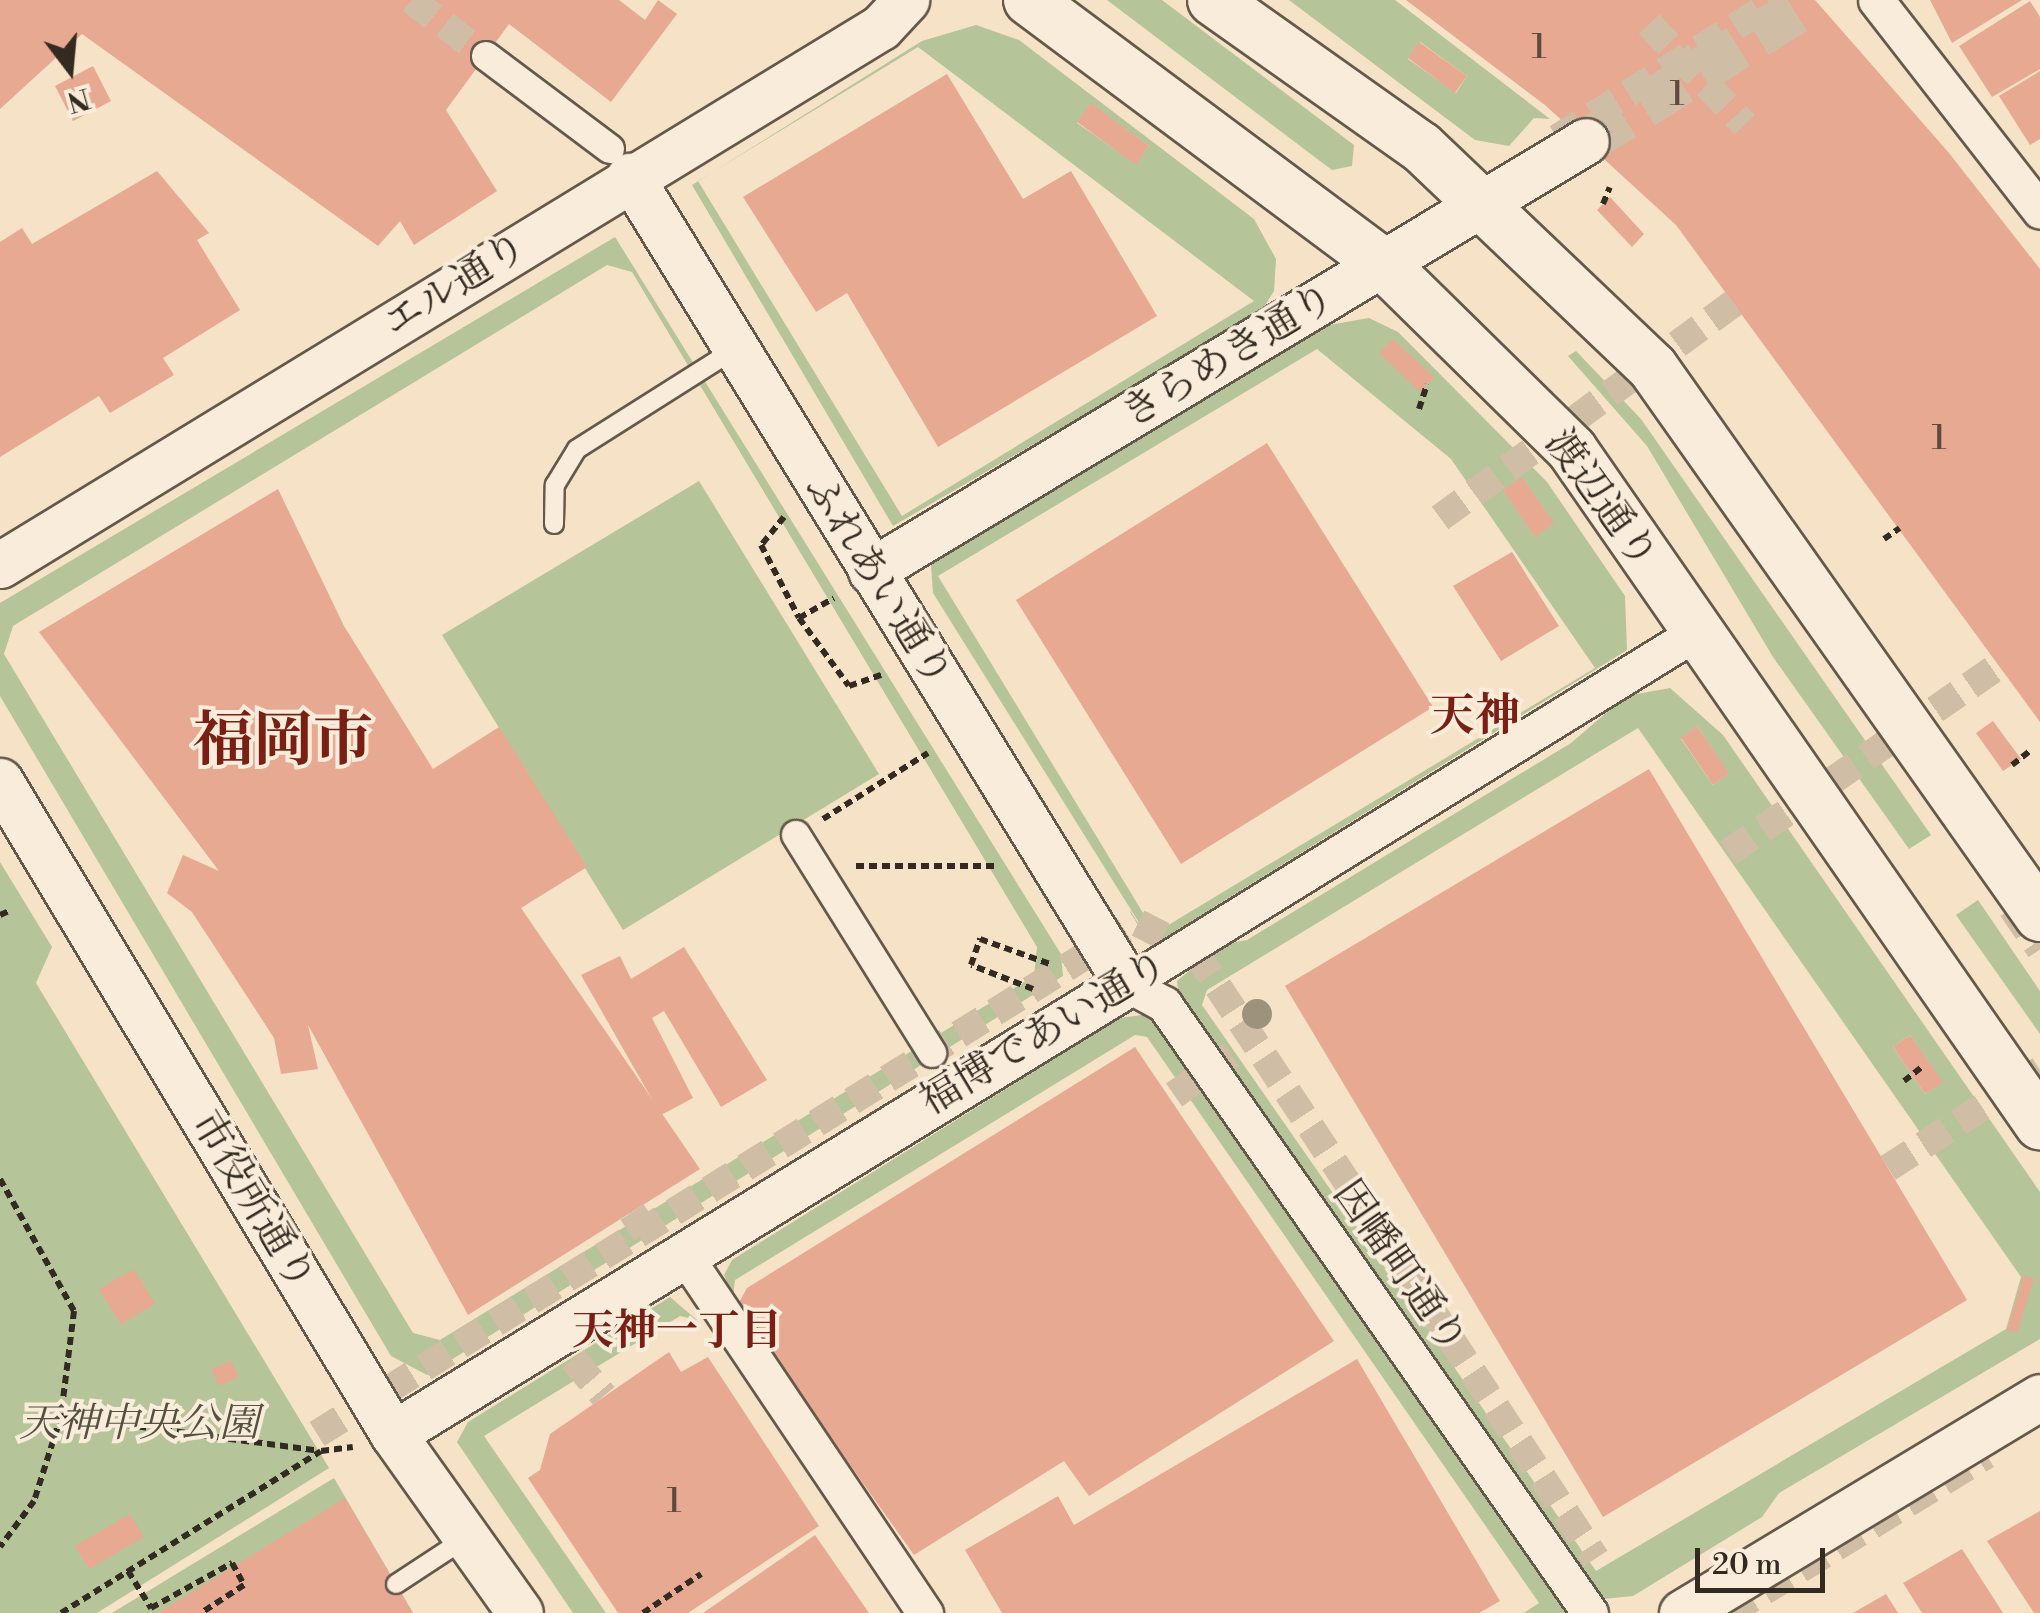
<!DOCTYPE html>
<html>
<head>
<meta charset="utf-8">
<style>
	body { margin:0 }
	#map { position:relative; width:2040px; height:1613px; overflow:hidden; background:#f6e2c6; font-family:"Libre Bodoni","Noto Serif JP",serif }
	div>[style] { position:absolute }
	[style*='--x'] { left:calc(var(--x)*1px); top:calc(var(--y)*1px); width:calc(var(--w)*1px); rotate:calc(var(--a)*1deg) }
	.green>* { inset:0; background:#b6c49a }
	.building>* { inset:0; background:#e7a991 }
	.pedestrian-tunnel>* { height:28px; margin-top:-14px; transform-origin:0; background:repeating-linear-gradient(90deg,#cfbda5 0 28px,transparent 0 42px) }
	.tertiary-tunnel>* { height:45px; margin-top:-22.5px; transform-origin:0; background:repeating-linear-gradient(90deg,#cfbda5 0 45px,transparent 0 67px) }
	.path>* { height:6px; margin-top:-3px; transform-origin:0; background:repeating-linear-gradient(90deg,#332b21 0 8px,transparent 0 13px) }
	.roads { filter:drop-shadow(2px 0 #64594a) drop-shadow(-2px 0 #64594a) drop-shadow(0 2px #64594a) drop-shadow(0 -2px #64594a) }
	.service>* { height:18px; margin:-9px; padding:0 9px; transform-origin:9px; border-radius:9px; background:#f9ecda }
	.pedestrian>* { height:28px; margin:-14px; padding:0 14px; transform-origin:14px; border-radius:14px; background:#f9ecda }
	.minor>* { height:35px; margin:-17.5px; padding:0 17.5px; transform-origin:17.5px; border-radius:17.5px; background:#f9ecda }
	.tertiary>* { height:45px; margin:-22.5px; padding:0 22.5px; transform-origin:22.5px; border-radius:22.5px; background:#f9ecda }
	.secondary>* { height:50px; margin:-25px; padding:0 25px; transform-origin:25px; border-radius:25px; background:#f9ecda }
	.trees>* { width:30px; height:30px; margin:-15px; border-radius:50%; background:#9d927c }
	span { translate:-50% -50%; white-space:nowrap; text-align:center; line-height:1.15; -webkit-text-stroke:8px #f9ecda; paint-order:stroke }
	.number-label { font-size:35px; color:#604a3d }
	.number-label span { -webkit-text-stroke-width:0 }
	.street-label { font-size:40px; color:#332b21 }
	.park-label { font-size:40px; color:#54513f; font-style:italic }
	.neighbourhood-label { font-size:42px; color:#7a1f14; font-weight:700 }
	.quarter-label { font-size:45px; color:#7a1f14; font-weight:700 }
	.town-label { font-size:60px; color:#7a1f14; font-weight:700 }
	.north { position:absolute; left:20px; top:20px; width:100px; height:100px; -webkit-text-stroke:8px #f9ecda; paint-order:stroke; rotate:164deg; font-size:28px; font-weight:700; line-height:40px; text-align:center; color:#332b21 }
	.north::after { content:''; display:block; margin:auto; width:35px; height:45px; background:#332b21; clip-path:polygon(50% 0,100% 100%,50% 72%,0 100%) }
	.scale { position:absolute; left:1695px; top:1548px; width:130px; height:45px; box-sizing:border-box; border:5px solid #332b21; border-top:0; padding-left:12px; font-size:30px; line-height:35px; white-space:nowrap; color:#332b21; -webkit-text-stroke:8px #f9ecda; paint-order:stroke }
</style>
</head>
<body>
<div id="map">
	<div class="green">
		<div style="clip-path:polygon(1107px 0,1162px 0,1354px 145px,1352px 166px,1332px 170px)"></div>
		<div style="clip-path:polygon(evenodd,1289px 0,1395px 0,1550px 119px,1534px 118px,1509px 146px,1475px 140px,1289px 0,1420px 42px,1467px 76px,1456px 93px,1408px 59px,1420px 42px)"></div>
		<div style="clip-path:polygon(evenodd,976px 25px,1019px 40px,1254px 219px,1276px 259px,1274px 291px,1261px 312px,893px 526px,692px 185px,922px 41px,976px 25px,918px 47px,1254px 301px,902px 516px,698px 181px,918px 47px,976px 25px,1091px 104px,1149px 146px,1136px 164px,1077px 123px,1091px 104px)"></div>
		<div style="clip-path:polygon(evenodd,615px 237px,1061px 954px,1063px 976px,427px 1375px,391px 1356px,0 696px,0 603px,615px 237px,607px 265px,632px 272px,1037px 947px,1034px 976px,440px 1340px,413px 1333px,4px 654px,13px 626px,607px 265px)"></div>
		<div style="clip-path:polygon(evenodd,1369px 318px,1398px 332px,1547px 482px,1625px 596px,1627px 650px,1153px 945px,933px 593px,931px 565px,1312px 328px,1369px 318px,1317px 349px,1451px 459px,1595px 668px,1165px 927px,1151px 926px,938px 576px,1317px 349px)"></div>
		<div style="clip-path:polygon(1576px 351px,1641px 419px,1931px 835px,1909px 849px,1773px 657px,1647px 446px,1568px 356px)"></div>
		<div style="clip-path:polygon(699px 481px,879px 774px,623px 930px,442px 635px)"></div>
		<div style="clip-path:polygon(evenodd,1670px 688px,1723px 735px,2040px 1192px,2040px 1339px,1779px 1493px,1762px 1517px,1633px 1596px,1603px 1599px,1179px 998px,1177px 981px,1220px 945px,1247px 940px,1571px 743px,1626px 696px,1670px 688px,1697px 726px,1728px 773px,1713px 785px,1681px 739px,1697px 726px,1670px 688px,1638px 728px,2021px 1277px,2006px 1329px,1596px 1571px,1202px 1005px,1207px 990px,1638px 728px,1670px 688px,1910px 1035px,1942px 1082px,1925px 1094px,1893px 1047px,1910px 1035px)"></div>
		<div style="clip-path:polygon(0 862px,52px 947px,36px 983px,329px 1468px,97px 1613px,0 1613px)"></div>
		<div style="clip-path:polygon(1978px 900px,2040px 991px,2040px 1034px,1956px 915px)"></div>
		<div style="clip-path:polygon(1149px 1014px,1160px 1020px,1570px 1613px,1524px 1613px,1539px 1603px,1147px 1037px,1135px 1035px,735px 1280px,733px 1297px,724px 1275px,732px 1260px,1120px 1018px)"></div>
		<div style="clip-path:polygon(670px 1297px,697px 1320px,680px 1316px,484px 1436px,606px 1613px,573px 1613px,457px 1442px,468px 1422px)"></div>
		<div style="clip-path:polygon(334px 1478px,413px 1613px,112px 1613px)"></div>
	</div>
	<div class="building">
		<div style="clip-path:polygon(0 0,619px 0,645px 20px,658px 0,677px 14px,611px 102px,509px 24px,446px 110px,497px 191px,414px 245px,400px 221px,378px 246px,82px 34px,0 109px)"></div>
		<div style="clip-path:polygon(1406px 0,1815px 0,1949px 153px,2040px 269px,2040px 722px,1676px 225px,1545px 105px)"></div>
		<div style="clip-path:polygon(1930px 0,2022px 0,1952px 43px)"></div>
		<div style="clip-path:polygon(2030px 1px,2040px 17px,2040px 69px,1992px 97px,1959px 46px)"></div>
		<div style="clip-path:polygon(1419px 42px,1467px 76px,1455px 93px,1408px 58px)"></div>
		<div style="clip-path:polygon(93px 66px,111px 101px,73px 121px,55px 86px)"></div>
		<div style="clip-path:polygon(2040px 71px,2040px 139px,2030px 145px,1999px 96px)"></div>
		<div style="clip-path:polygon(947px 74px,1023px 199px,1071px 171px,1157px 316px,938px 447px,847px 293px,816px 312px,743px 197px)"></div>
		<div style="clip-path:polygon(1091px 103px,1149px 146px,1136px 165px,1077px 122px)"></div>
		<div style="clip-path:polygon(157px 171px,209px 233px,197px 240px,240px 310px,163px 358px,174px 375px,110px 413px,99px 396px,0 457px,0 242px,22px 228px,32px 244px)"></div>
		<div style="clip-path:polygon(1610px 197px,1644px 234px,1632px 247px,1597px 210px)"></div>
		<div style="clip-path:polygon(1393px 339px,1434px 377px,1420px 392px,1379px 353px)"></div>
		<div style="clip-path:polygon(1267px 443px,1433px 707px,1181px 864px,1016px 600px)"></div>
		<div style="clip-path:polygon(1522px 477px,1554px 523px,1535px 537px,1503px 490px)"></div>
		<div style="clip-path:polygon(278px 489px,344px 626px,433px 769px,499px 727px,587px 867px,521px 908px,700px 1169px,468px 1315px,308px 1025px,318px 1069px,281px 1074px,274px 1038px,192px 912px,167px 893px,183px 855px,219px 871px,39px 632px)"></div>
		<div style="clip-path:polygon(1512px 552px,1559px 626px,1501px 661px,1453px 586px)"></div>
		<div style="clip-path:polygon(1993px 721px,2021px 759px,2003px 771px,1976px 733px)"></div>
		<div style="clip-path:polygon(1697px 726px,1729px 773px,1713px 785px,1681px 738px)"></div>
		<div style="clip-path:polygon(1649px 769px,1967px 1300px,1603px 1517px,1285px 986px)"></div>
		<div style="clip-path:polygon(684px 947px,767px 1080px,721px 1107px,664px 1011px,652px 1018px,693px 1098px,661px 1115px,581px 975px,620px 956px,631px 979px)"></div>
		<div style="clip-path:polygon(1910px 1035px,1943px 1082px,1925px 1094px,1893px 1047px)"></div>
		<div style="clip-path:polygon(1135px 1047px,1334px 1341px,1089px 1496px,1064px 1461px,914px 1555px,737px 1306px,747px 1288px)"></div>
		<div style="clip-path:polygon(134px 1269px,155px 1304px,121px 1324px,99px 1289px)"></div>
		<div style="clip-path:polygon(2024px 1275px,2034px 1279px,2017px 1333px,2007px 1330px)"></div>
		<div style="clip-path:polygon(669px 1352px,681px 1372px,708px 1357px,819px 1526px,688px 1613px,618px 1613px,528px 1478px,540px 1470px,550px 1434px)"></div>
		<div style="clip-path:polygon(1357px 1359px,1500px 1601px,1479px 1613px,1002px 1613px,965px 1550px,1058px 1496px,1074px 1525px)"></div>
		<div style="clip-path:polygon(231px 1361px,239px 1377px,219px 1386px,212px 1369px)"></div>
		<div style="clip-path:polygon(345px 1498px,413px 1613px,158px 1613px)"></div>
		<div style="clip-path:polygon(2040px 1511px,2040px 1613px,2034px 1613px,1987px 1541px)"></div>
		<div style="clip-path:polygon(130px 1514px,144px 1537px,89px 1569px,75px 1546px)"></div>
		<div style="clip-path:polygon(815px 1535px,869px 1613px,703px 1613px)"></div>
		<div style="clip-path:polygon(1962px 1549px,2003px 1613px,1922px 1613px,1903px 1583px)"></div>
		<div style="clip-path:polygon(1886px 1594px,1898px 1613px,1853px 1613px)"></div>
	</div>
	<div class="pedestrian-tunnel">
		<div style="--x:411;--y:0;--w:94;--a:36.7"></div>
		<div style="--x:1649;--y:24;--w:139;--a:46.5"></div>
		<div style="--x:1557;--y:138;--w:261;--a:-32"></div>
		<div style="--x:1440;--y:518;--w:366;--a:-36.2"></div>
		<div style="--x:1728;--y:853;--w:332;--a:-34.7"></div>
		<div style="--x:2012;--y:908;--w:50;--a:55.7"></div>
		<div style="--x:1174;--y:1095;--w:78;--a:-35.1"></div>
		<div style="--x:1888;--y:1168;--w:181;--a:-32.8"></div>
		<div style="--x:632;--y:1212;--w:25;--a:56"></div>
		<div style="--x:546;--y:1327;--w:90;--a:50"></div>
		<div style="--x:317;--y:1434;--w:967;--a:-31.9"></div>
		<div style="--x:1138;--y:923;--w:64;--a:27"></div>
		<div style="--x:1195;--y:952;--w:727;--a:56.55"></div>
		<div style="--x:1728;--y:1613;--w:303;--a:-31.4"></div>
	</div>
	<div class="tertiary-tunnel">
		<div style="--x:1586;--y:141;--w:267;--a:-31.8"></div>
	</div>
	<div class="path">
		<div style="--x:1603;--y:204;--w:18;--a:-68"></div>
		<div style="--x:1419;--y:409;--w:26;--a:-72"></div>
		<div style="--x:784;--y:517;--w:36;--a:129"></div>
		<div style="--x:761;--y:545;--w:82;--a:62.5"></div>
		<div style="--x:799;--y:618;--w:84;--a:53.7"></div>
		<div style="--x:849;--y:686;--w:34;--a:-19"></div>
		<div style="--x:1884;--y:539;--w:19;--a:-35"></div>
		<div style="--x:799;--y:618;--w:40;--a:-29.7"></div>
		<div style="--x:2012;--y:765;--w:24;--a:-38"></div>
		<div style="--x:823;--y:819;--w:124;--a:-32.2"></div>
		<div style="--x:856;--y:866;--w:140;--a:0"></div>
		<div style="--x:0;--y:915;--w:12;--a:-24"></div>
		<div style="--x:1033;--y:989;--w:66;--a:-158.8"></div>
		<div style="--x:971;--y:965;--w:28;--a:-71"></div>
		<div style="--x:980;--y:939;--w:74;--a:19.7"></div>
		<div style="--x:1904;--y:1081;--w:24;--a:-38"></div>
		<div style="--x:0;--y:1179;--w:151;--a:60.7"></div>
		<div style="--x:74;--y:1311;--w:106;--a:97.1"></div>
		<div style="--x:61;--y:1416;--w:89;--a:107.6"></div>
		<div style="--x:34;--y:1501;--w:57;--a:126.5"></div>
		<div style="--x:61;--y:1416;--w:260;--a:7.7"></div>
		<div style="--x:128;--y:1571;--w:44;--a:58.1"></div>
		<div style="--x:151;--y:1608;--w:93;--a:-29.1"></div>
		<div style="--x:232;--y:1563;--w:25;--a:61"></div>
		<div style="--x:244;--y:1585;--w:51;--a:146.9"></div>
		<div style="--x:61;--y:1613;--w:306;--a:-31.9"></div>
		<div style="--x:321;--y:1451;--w:32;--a:-7"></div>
		<div style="--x:643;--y:1613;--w:70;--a:-33.9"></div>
	</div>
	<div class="roads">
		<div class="service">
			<div style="--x:554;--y:524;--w:39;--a:-89"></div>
			<div style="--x:555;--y:485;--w:42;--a:-58.6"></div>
			<div style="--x:577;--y:449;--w:187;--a:-32.3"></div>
			<div style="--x:396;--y:1584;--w:84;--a:-33.3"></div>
		</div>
		<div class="pedestrian">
			<div style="--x:486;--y:56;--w:155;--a:36.9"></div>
			<div style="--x:796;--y:835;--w:257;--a:58"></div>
		</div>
		<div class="minor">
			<div style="--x:1876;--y:0;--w:267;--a:52.1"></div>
			<div style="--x:1127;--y:984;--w:42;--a:28.4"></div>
			<div style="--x:1164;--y:1004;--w:743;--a:55.03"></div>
			<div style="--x:1127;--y:984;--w:668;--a:-31.71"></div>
			<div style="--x:683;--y:1253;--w:434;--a:56.1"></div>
		</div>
		<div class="tertiary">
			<div style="--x:0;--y:565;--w:1032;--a:-31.41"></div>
			<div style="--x:881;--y:27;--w:37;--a:-47"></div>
			<div style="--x:871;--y:571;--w:834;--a:-31.02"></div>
			<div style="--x:0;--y:781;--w:762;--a:58.96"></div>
			<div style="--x:393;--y:1434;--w:219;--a:54.6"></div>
			<div style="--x:393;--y:1434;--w:861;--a:-31.51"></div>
			<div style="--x:1127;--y:984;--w:949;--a:-121.6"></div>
			<div style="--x:1682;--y:1613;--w:418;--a:-31.1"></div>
		</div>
		<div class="secondary">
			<div style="--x:1029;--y:0;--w:442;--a:36.7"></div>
			<div style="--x:1383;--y:264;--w:265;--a:44.5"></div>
			<div style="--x:1572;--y:450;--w:821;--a:55.23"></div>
			<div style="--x:1213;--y:0;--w:255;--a:35.3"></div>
			<div style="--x:1421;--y:147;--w:320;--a:43.6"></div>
			<div style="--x:1653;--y:368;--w:671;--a:54.77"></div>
		</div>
	</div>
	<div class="trees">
		<div style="left:1257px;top:1014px"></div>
	</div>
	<div class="number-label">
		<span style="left:1539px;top:48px">1</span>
		<span style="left:1677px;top:95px">1</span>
		<span style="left:1939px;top:439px">1</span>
		<span style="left:674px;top:1502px">1</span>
	</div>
	<div class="street-label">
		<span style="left:455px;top:285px;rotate:-32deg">エル通り</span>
		<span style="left:1228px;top:356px;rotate:-31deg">きらめき通り</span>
		<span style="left:1601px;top:499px;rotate:54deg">渡辺通り</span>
		<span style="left:878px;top:581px;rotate:58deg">ふれあい通り</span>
		<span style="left:1044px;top:1033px;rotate:-31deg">福博であい通り</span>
		<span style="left:253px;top:1201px;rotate:59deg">市役所通り</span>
		<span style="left:1400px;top:1267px;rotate:55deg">因幡町通り</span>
	</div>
	<div class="park-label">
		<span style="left:139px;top:1424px">天神中央公園</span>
	</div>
	<div class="neighbourhood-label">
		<span style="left:677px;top:1332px">天神一丁目</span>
	</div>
	<div class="quarter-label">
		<span style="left:1475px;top:717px">天神</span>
	</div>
	<div class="town-label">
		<span style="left:283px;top:742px">福岡市</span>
	</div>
	<div class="north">N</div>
	<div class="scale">20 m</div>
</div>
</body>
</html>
